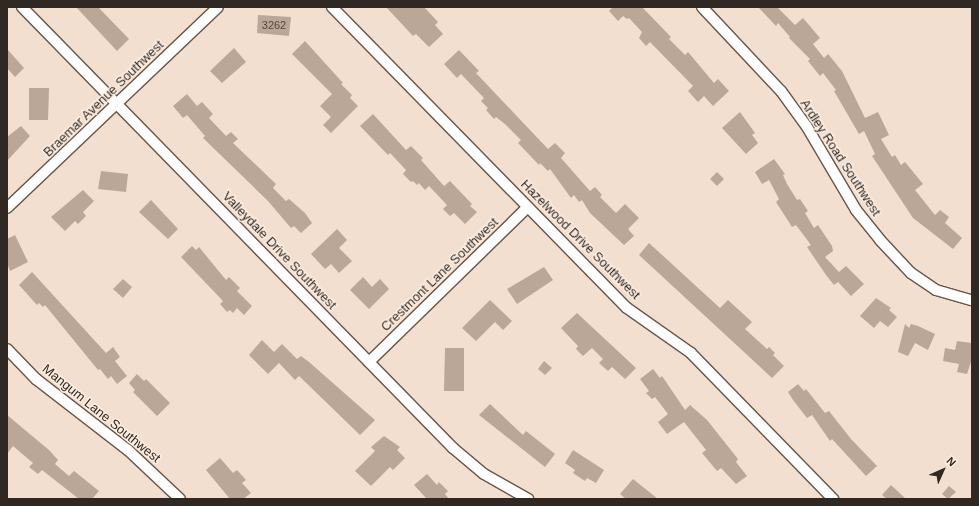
<!DOCTYPE html>
<html>
<head>
<meta charset="utf-8">
<style>
	body { margin:0 }
	#map { position:relative; width:979px; height:506px; overflow:hidden; background:#f3dfcf; font-family:Arial,sans-serif }
	div>[style] { position:absolute }
	[style*='--x'] { left:calc(var(--x)*1px); top:calc(var(--y)*1px); width:calc(var(--w)*1px); rotate:calc(var(--a)*1deg) }
	.building>* { inset:0; background:#baa798 }
	.roads { filter:drop-shadow(1px 0 #68574a) drop-shadow(-1px 0 #68574a) drop-shadow(0 1px #68574a) drop-shadow(0 -1px #68574a) }
	.street>* { height:10px; margin:-5px; padding:0 5px; transform-origin:5px; border-radius:5px; background:#fff }
	span { translate:-50% -50%; white-space:nowrap; text-align:center; line-height:1.15; -webkit-text-stroke:3px #fdede0; paint-order:stroke }
	.number-label { font-size:11px; color:#524840 }
	.number-label span { -webkit-text-stroke-width:0 }
	.street-label { font-size:13px; color:#302822 }
	.frame { position:absolute; inset:0; border:8px solid #302822; pointer-events:none }
	.north { position:absolute; left:923px; top:450px; width:40px; height:40px; -webkit-text-stroke:3px #fdede0; paint-order:stroke; rotate:45deg; font-size:11px; font-weight:700; line-height:16px; text-align:center; color:#302822 }
	.north::after { content:''; display:block; margin:auto; width:14px; height:18px; background:#302822; clip-path:polygon(50% 0,100% 100%,50% 72%,0 100%) }
</style>
</head>
<body>
<div id="map">
	<div class="building">
		<div style="clip-path:polygon(76px 7px,98px 7px,129px 39px,117px 51px)"></div>
		<div style="clip-path:polygon(386px 7px,424px 7px,438px 22px,435px 25px,443px 34px,429px 47px,416px 34px,413px 36px)"></div>
		<div style="clip-path:polygon(613px 7px,642px 7px,671px 37px,669px 39px,685px 55px,688px 52px,714px 83px,718px 79px,729px 91px,713px 106px,704px 96px,698px 102px,688px 91px,693px 86px,650px 42px,646px 46px,639px 38px,642px 32px,629px 18px,627px 19px,623px 16px,618px 21px,609px 11px)"></div>
		<div style="clip-path:polygon(758px 7px,777px 7px,795px 25px,803px 18px,820px 38px,813px 44px,824px 58px,828px 54px,842px 71px,865px 118px,878px 112px,889px 135px,881px 139px,892px 157px,895px 155px,901px 165px,905px 162px,923px 184px,915px 190px,935px 215px,940px 210px,949px 217px,945px 223px,962px 238px,953px 249px,913px 218px,872px 156px,875px 154px,864px 131px,859px 134px,834px 91px,836px 90px,823px 73px,820px 76px,808px 61px,810px 59px,789px 38px,790px 37px,778px 23px,776px 26px)"></div>
		<div style="clip-path:polygon(258px 15px,291px 17px,289px 36px,257px 33px)"></div>
		<div style="clip-path:polygon(305px 41px,343px 83px,341px 84px,352px 95px,350px 98px,358px 106px,331px 133px,323px 125px,331px 117px,320px 106px,332px 94px,292px 54px)"></div>
		<div style="clip-path:polygon(234px 48px,246px 62px,222px 83px,210px 71px)"></div>
		<div style="clip-path:polygon(7px 49px,24px 68px,15px 77px,7px 68px)"></div>
		<div style="clip-path:polygon(459px 50px,479px 71px,476px 73px,548px 149px,555px 143px,565px 153px,561px 158px,590px 191px,595px 187px,602px 195px,600px 197px,616px 213px,625px 204px,639px 218px,628px 229px,634px 236px,624px 245px,590px 213px,582px 200px,579px 202px,574px 195px,571px 198px,550px 169px,548px 171px,540px 163px,539px 165px,518px 143px,521px 140px,505px 124px,496px 117px,494px 119px,486px 110px,488px 108px,481px 101px,484px 98px,461px 74px,457px 78px,444px 64px)"></div>
		<div style="clip-path:polygon(29px 88px,49px 88px,48px 120px,29px 120px)"></div>
		<div style="clip-path:polygon(187px 94px,197px 106px,202px 102px,213px 114px,209px 118px,226px 136px,231px 132px,238px 139px,233px 143px,276px 184px,273px 188px,286px 201px,289px 199px,305px 213px,312px 223px,301px 233px,294px 226px,291px 228px,268px 201px,203px 138px,205px 136px,187px 115px,183px 118px,173px 106px)"></div>
		<div style="clip-path:polygon(740px 112px,755px 133px,752px 135px,758px 143px,746px 154px,722px 128px)"></div>
		<div style="clip-path:polygon(373px 114px,406px 150px,411px 146px,423px 158px,421px 160px,444px 186px,450px 181px,472px 204px,470px 206px,477px 212px,465px 224px,454px 213px,450px 216px,443px 209px,447px 205px,429px 186px,425px 190px,419px 183px,417px 185px,413px 181px,411px 182px,403px 174px,406px 170px,390px 153px,388px 155px,360px 126px)"></div>
		<div style="clip-path:polygon(21px 126px,30px 136px,7px 161px,7px 137px)"></div>
		<div style="clip-path:polygon(774px 159px,785px 174px,783px 175px,787px 184px,797px 200px,800px 199px,808px 211px,805px 213px,814px 228px,818px 225px,832px 246px,833px 251px,825px 257px,839px 272px,846px 266px,864px 284px,851px 296px,838px 282px,834px 285px,826px 275px,807px 247px,811px 245px,796px 225px,792px 227px,776px 202px,779px 199px,769px 180px,762px 184px,755px 172px)"></div>
		<div style="clip-path:polygon(101px 171px,128px 174px,126px 192px,98px 189px)"></div>
		<div style="clip-path:polygon(717px 172px,724px 179px,717px 186px,710px 179px)"></div>
		<div style="clip-path:polygon(83px 190px,94px 201px,83px 212px,86px 216px,78px 224px,75px 221px,65px 231px,51px 217px)"></div>
		<div style="clip-path:polygon(151px 200px,178px 229px,168px 239px,139px 212px)"></div>
		<div style="clip-path:polygon(337px 229px,347px 240px,339px 248px,352px 261px,339px 273px,331px 264px,325px 269px,311px 254px)"></div>
		<div style="clip-path:polygon(15px 235px,28px 262px,10px 271px,7px 263px,7px 239px)"></div>
		<div style="clip-path:polygon(649px 243px,720px 308px,728px 300px,752px 322px,745px 329px,767px 349px,769px 347px,775px 353px,773px 355px,784px 366px,772px 378px,639px 255px)"></div>
		<div style="clip-path:polygon(192px 246px,196px 250px,199px 247px,226px 280px,229px 277px,240px 288px,237px 291px,252px 306px,244px 315px,237px 308px,233px 313px,230px 310px,227px 312px,220px 304px,223px 301px,181px 257px)"></div>
		<div style="clip-path:polygon(544px 267px,553px 280px,517px 304px,507px 289px)"></div>
		<div style="clip-path:polygon(32px 272px,106px 353px,113px 347px,120px 357px,115px 361px,127px 376px,117px 384px,111px 376px,108px 379px,100px 369px,98px 370px,45px 305px,43px 307px,39px 303px,37px 305px,19px 285px)"></div>
		<div style="clip-path:polygon(363px 277px,372px 287px,380px 279px,389px 289px,369px 309px,350px 290px)"></div>
		<div style="clip-path:polygon(123px 279px,132px 287px,123px 298px,113px 289px)"></div>
		<div style="clip-path:polygon(876px 298px,891px 308px,889px 310px,897px 317px,888px 327px,880px 321px,874px 328px,860px 316px)"></div>
		<div style="clip-path:polygon(490px 300px,512px 321px,503px 330px,495px 322px,476px 341px,462px 328px)"></div>
		<div style="clip-path:polygon(577px 313px,636px 368px,625px 379px,612px 367px,608px 371px,599px 363px,603px 359px,592px 348px,583px 356px,576px 349px,578px 346px,561px 328px)"></div>
		<div style="clip-path:polygon(905px 324px,909px 328px,911px 324px,918px 326px,935px 334px,928px 350px,915px 343px,908px 356px,898px 352px)"></div>
		<div style="clip-path:polygon(262px 340px,274px 352px,282px 344px,297px 359px,301px 356px,309px 362px,375px 420px,360px 435px,299px 376px,295px 380px,279px 363px,268px 374px,249px 355px)"></div>
		<div style="clip-path:polygon(957px 341px,972px 343px,972px 359px,967px 374px,957px 372px,959px 364px,943px 361px,945px 348px,955px 350px)"></div>
		<div style="clip-path:polygon(445px 348px,464px 348px,464px 391px,444px 391px)"></div>
		<div style="clip-path:polygon(544px 361px,552px 368px,545px 375px,538px 369px)"></div>
		<div style="clip-path:polygon(653px 369px,660px 378px,662px 376px,685px 410px,690px 405px,707px 420px,738px 459px,736px 462px,747px 476px,736px 484px,721px 468px,717px 471px,702px 453px,706px 450px,684px 422px,667px 434px,658px 422px,668px 414px,655px 397px,652px 399px,646px 393px,649px 391px,640px 379px)"></div>
		<div style="clip-path:polygon(137px 374px,144px 381px,146px 379px,170px 403px,157px 416px,133px 392px,135px 390px,129px 383px)"></div>
		<div style="clip-path:polygon(798px 384px,804px 391px,806px 389px,825px 413px,829px 411px,851px 439px,877px 466px,866px 476px,832px 439px,830px 441px,812px 415px,807px 418px,793px 400px,788px 392px)"></div>
		<div style="clip-path:polygon(490px 404px,523px 435px,526px 431px,555px 454px,545px 467px,479px 415px)"></div>
		<div style="clip-path:polygon(7px 415px,49px 450px,58px 460px,55px 464px,69px 476px,74px 471px,99px 491px,92px 499px,79px 499px,42px 470px,38px 474px,29px 467px,33px 463px,13px 446px,7px 454px)"></div>
		<div style="clip-path:polygon(384px 436px,400px 447px,397px 450px,405px 458px,393px 470px,390px 467px,371px 486px,355px 471px,375px 451px,371px 447px)"></div>
		<div style="clip-path:polygon(573px 450px,604px 470px,596px 483px,587px 478px,585px 481px,573px 473px,575px 470px,565px 463px)"></div>
		<div style="clip-path:polygon(220px 458px,233px 473px,237px 470px,246px 480px,242px 483px,251px 493px,243px 499px,230px 499px,206px 470px)"></div>
		<div style="clip-path:polygon(427px 474px,437px 485px,439px 482px,448px 491px,445px 494px,449px 499px,427px 499px,414px 485px)"></div>
		<div style="clip-path:polygon(633px 479px,658px 499px,626px 499px,620px 494px)"></div>
		<div style="clip-path:polygon(891px 485px,906px 499px,887px 499px,882px 495px)"></div>
		<div style="clip-path:polygon(949px 486px,956px 492px,948px 499px,942px 494px)"></div>
	</div>
	<div class="roads">
		<div class="street">
			<div style="--x:22;--y:7;--w:617;--a:45.66"></div>
			<div style="--x:453;--y:448;--w:40;--a:40"></div>
			<div style="--x:484;--y:474;--w:51;--a:29.6"></div>
			<div style="--x:332;--y:7;--w:421;--a:45.6"></div>
			<div style="--x:627;--y:308;--w:78;--a:35.1"></div>
			<div style="--x:691;--y:353;--w:204;--a:45.8"></div>
			<div style="--x:702;--y:7;--w:115;--a:46.8"></div>
			<div style="--x:781;--y:91;--w:44;--a:54.2"></div>
			<div style="--x:807;--y:127;--w:96;--a:59.4"></div>
			<div style="--x:856;--y:210;--w:38;--a:51"></div>
			<div style="--x:880;--y:240;--w:45;--a:46.8"></div>
			<div style="--x:911;--y:273;--w:30;--a:34"></div>
			<div style="--x:936;--y:290;--w:37;--a:16"></div>
			<div style="--x:7;--y:208;--w:291;--a:-43.6"></div>
			<div style="--x:7;--y:349;--w:42;--a:46"></div>
			<div style="--x:36;--y:379;--w:116;--a:37.7"></div>
			<div style="--x:128;--y:450;--w:71;--a:43.3"></div>
			<div style="--x:369;--y:362;--w:222;--a:-44.3"></div>
		</div>
	</div>
	<div class="number-label">
		<span style="left:274px;top:25px">3262</span>
	</div>
	<div class="street-label">
		<span style="left:104px;top:99px;rotate:-44deg">Braemar Avenue Southwest</span>
		<span style="left:840px;top:158px;rotate:57deg">Ardley Road Southwest</span>
		<span style="left:580px;top:240px;rotate:45deg">Hazelwood Drive Southwest</span>
		<span style="left:279px;top:251px;rotate:46deg">Valleydale Drive Southwest</span>
		<span style="left:440px;top:275px;rotate:-44deg">Crestmont Lane Southwest</span>
		<span style="left:101px;top:414px;rotate:39deg">Mangum Lane Southwest</span>
	</div>
	<div class="frame"></div>
	<div class="north">N</div>
</div>
</body>
</html>
